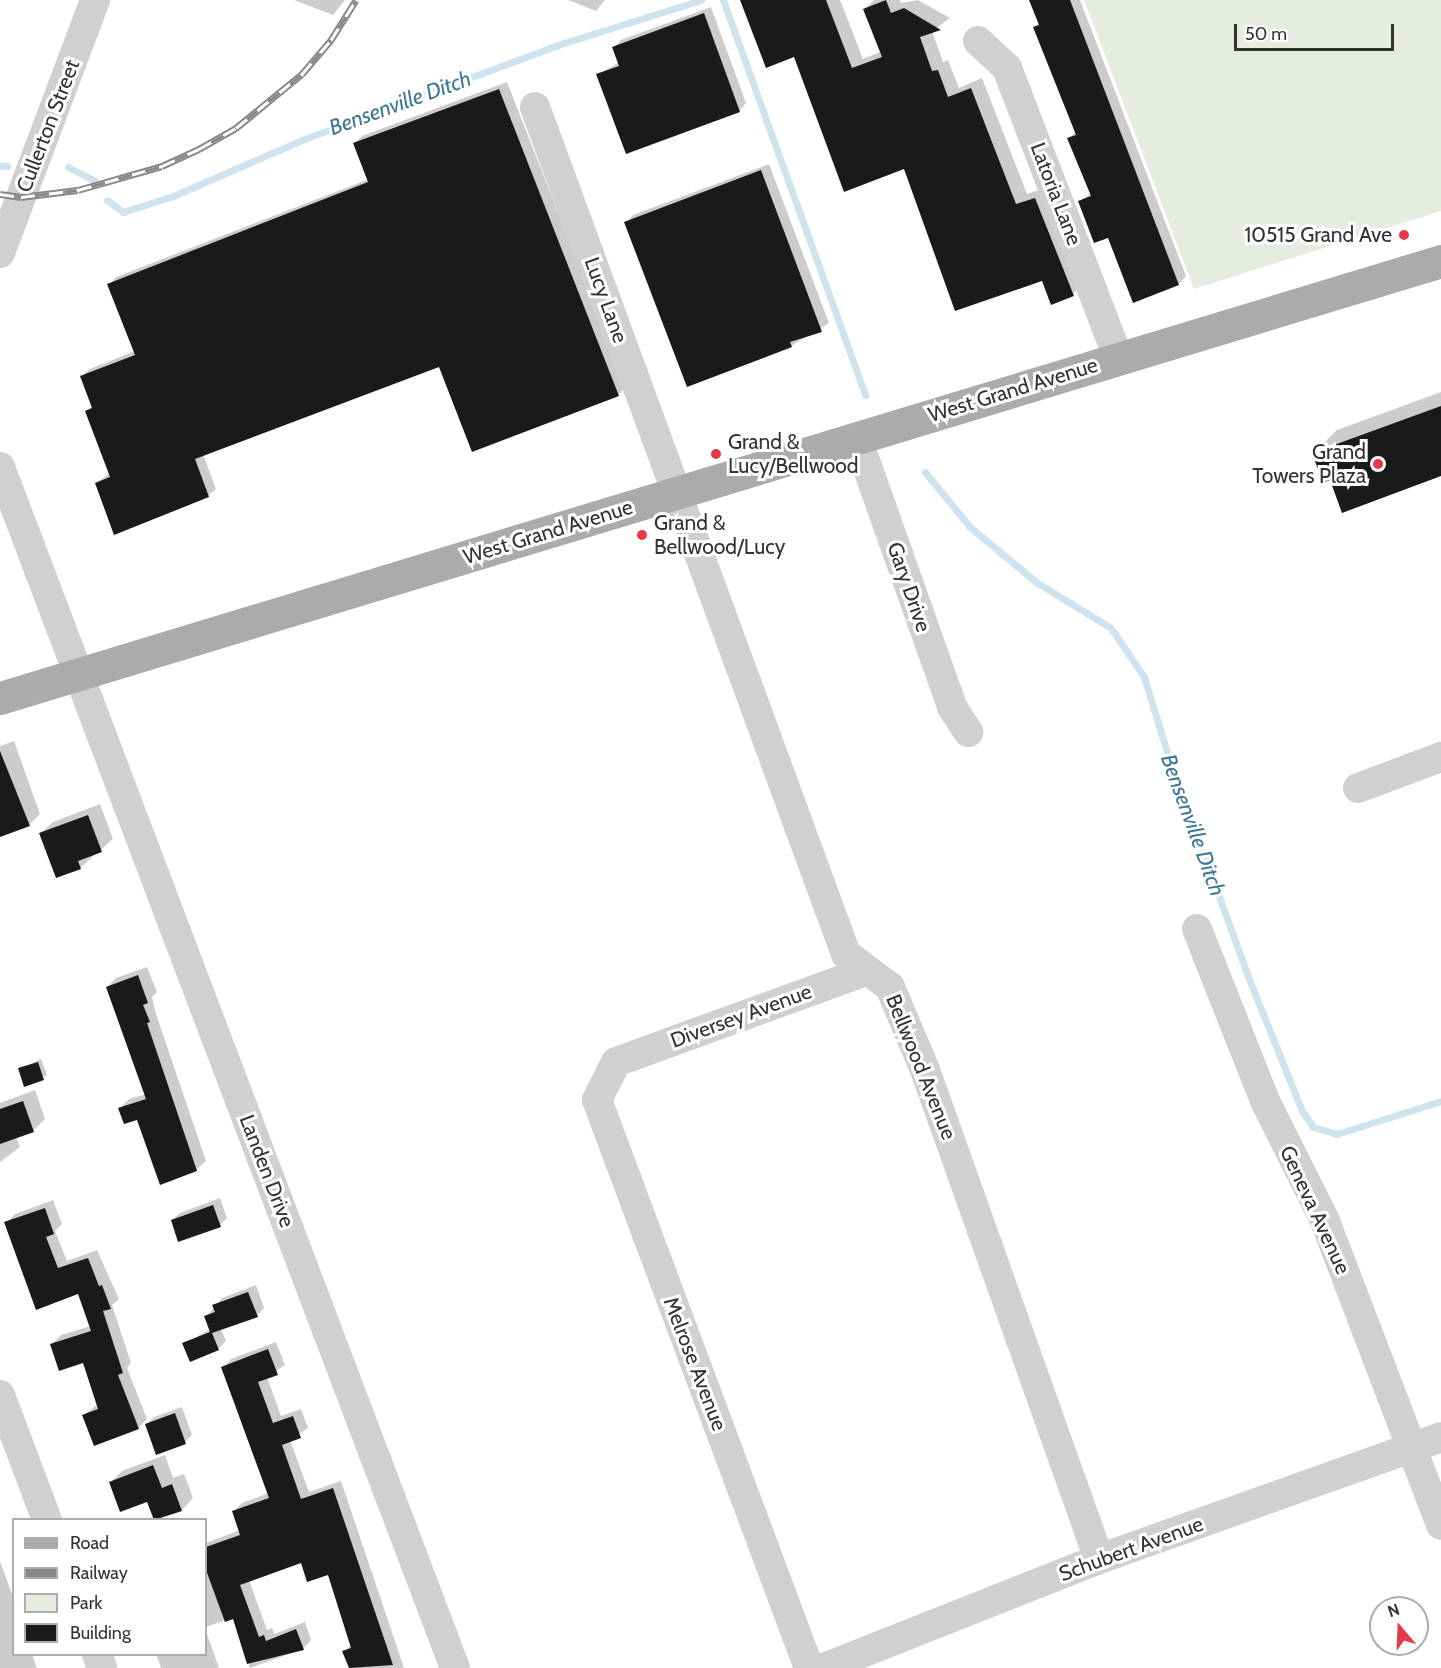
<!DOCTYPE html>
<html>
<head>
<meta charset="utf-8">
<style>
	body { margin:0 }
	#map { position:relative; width:1441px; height:1668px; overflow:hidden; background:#fff; font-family:Cabin,sans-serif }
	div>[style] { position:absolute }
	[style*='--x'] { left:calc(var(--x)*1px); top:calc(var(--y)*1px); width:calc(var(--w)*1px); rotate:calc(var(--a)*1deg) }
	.green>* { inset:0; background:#e6ecdf }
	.shadow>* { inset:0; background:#0003 }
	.stream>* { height:7px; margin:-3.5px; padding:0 3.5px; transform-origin:3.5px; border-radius:3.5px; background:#cfe3ee }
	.building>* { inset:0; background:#1a1a1a }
	.minor>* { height:30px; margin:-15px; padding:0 15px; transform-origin:15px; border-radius:15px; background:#d0d0d0 }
	.major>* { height:33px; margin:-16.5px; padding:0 16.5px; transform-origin:16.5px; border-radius:16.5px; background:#ababab }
	.rail>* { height:7px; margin-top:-3.5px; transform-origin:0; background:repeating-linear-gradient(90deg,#fff 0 14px,#888 0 28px); box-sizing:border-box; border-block:2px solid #888 }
	.dots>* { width:16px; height:16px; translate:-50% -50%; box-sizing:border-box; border:3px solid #fff; border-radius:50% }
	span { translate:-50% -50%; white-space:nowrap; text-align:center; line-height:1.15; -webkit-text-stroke:6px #fff; paint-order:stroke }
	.street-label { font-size:21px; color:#333 }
	.poi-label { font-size:21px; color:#333 }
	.right { translate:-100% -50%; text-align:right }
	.left { translate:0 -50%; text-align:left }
	.water-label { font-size:22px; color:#3e7798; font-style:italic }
	.legend { position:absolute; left:12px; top:1518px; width:195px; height:138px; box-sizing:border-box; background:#fff; border:2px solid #adadad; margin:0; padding:8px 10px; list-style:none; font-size:18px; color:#333 }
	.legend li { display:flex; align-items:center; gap:12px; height:30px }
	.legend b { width:30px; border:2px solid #adadad }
	.north { position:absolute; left:1369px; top:1596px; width:60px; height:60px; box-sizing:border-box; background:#fff; border:2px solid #adadad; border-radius:50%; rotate:341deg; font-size:16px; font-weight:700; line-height:24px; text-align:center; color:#333 }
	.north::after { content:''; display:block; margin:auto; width:21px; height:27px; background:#e73849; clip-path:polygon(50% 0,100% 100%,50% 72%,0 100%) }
	.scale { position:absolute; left:1234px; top:24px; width:160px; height:27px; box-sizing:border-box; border:3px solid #333; border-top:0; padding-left:8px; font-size:18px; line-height:21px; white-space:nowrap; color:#333; -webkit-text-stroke:4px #fff; paint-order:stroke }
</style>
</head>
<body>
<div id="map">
	<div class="green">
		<div style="clip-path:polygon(1084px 0,1441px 0,1441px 211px,1194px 289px)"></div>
	</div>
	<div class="shadow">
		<div style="clip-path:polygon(294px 0,345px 0,333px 15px)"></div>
		<div style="clip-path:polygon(568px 0,605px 0,596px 11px)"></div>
		<div style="clip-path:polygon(742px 0,840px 0,863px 59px,882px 51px,865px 9px,874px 0,900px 0,901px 3px,918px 0,950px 18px,932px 31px,943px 62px,948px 60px,959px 88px,982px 78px,1027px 194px,1046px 188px,1083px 284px,1073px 294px,1042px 279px,905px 167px)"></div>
		<div style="clip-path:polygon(1030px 0,1080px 0,1186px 276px,1179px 284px,1080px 201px,1091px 193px,1069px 138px,1076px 131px,1035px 27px,1039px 23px)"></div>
		<div style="clip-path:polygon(711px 7px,746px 103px,739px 111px,598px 75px,619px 62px,614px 48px,621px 40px)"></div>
		<div style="clip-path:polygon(507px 82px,626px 387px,618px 395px,440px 365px,203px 454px,216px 489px,208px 496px,96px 483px,110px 473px,87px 411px,93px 405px,82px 376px,90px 369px,135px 351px,109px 285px,116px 277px,369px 179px,355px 143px,362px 136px)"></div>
		<div style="clip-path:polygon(769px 164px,829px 323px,791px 346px,626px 223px,633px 215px)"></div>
		<div style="clip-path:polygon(1441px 392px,1441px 474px,1331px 478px,1313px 454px,1337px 430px)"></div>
		<div style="clip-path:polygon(14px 741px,40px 814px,29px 825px,0 836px,0 746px)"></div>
		<div style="clip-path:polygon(100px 804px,113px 839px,80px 868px,41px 833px,53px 822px)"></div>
		<div style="clip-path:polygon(147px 967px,157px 992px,152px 997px,156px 1014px,206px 1161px,196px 1170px,137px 1118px,120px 1108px,129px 1099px,146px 1094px,107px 987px,116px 978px)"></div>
		<div style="clip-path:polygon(41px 1059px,47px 1075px,25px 1085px,20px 1069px)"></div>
		<div style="clip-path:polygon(35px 1090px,45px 1119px,34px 1130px,16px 1137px,20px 1147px,0 1162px,0 1103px)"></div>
		<div style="clip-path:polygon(220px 1198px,227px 1218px,220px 1225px,172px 1220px,180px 1213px)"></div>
		<div style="clip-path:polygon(53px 1200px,62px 1224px,55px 1231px,67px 1261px,97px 1250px,119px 1299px,112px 1305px,131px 1363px,127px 1368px,147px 1419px,138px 1428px,84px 1415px,98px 1404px,84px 1361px,52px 1344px,61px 1335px,91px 1326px,79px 1293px,6px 1223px,15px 1214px)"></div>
		<div style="clip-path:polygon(256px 1285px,264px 1308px,257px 1316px,221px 1329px,226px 1341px,218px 1349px,184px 1344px,210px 1329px,206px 1317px,222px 1298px)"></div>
		<div style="clip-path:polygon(276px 1342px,285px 1365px,267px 1377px,281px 1416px,301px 1409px,308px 1428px,290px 1440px,309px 1492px,341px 1481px,404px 1668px,350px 1668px,344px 1652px,352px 1644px,328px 1573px,302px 1561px,249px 1580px,267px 1630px,272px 1628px,274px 1634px,305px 1622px,311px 1640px,303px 1649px,250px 1668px,234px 1617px,206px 1627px,206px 1543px,240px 1530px,234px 1511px,242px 1503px,269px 1493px,223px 1368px,231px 1359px)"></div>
		<div style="clip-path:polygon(182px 1407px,192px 1435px,185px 1442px,147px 1424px,154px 1417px)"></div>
		<div style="clip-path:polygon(165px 1455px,173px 1478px,184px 1474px,193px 1498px,182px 1510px,155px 1520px,148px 1501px,111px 1482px,122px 1471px)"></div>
		<div style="clip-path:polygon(0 1561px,14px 1600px,14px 1654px,32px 1654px,37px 1668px,0 1668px)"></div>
		<div style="clip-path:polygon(206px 1631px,219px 1668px,161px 1668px,156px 1654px,206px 1654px)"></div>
	</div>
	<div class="stream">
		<div style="--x:723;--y:0;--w:420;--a:70.2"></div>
		<div style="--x:0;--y:166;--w:7;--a:0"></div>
		<div style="--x:68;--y:167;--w:30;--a:27"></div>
		<div style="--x:107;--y:200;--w:20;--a:37"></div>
		<div style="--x:123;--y:212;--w:52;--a:-17.7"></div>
		<div style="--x:173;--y:196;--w:143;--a:-23.5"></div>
		<div style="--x:304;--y:139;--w:277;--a:-20.3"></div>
		<div style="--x:564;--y:43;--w:144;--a:-17.4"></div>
		<div style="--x:925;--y:472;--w:71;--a:50.7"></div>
		<div style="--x:970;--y:527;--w:86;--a:39.8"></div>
		<div style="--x:1036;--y:582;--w:88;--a:31.5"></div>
		<div style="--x:1111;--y:628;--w:59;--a:56"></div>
		<div style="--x:1144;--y:677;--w:89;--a:73"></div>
		<div style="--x:1170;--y:762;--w:226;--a:70"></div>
		<div style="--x:1247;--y:974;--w:148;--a:68.1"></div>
		<div style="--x:1302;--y:1111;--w:19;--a:55"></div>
		<div style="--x:1313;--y:1127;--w:25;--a:16"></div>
		<div style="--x:1337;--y:1134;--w:109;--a:-17.6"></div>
	</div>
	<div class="building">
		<div style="clip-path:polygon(740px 0,826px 0,852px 68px,882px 57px,863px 9px,886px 0,891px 13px,904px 8px,941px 30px,920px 37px,932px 71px,938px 70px,948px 97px,971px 88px,1016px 204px,1035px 198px,1074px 296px,1051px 305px,1042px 281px,955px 311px,904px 169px,844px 192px,794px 57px,766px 68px)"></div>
		<div style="clip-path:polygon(1029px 0,1070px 0,1179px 285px,1133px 303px,1108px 238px,1094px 243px,1078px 201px,1091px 196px,1067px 138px,1076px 135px,1033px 27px,1039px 25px)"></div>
		<div style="clip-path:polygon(704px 13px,740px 112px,626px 154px,596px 74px,619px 66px,612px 47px)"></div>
		<div style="clip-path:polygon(499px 89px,619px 396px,472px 452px,439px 367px,195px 459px,209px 497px,114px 535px,95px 483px,110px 477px,85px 411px,92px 408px,80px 376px,135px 355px,107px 284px,368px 182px,353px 143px)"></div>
		<div style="clip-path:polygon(761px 170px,822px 332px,790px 342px,792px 347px,687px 387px,624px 222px)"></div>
		<div style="clip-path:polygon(1441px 406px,1441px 476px,1342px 513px,1330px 480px,1323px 483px,1312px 453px)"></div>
		<div style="clip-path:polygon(0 751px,30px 826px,0 837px)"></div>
		<div style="clip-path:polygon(88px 815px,102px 852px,78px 861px,81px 869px,56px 878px,39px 833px)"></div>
		<div style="clip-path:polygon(138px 975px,148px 1003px,143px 1005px,150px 1022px,147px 1023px,197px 1171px,160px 1185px,137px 1120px,124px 1124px,118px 1108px,146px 1099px,106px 987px)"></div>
		<div style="clip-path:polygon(38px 1062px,44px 1080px,24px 1087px,18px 1068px)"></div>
		<div style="clip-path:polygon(23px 1101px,34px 1132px,0 1144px,0 1109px)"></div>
		<div style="clip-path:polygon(213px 1205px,221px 1227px,178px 1242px,171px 1220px)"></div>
		<div style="clip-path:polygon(45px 1208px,54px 1234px,46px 1237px,58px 1268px,88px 1258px,99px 1286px,102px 1285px,111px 1309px,103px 1311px,123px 1373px,118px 1375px,139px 1429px,94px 1446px,82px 1415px,98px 1409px,83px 1363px,59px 1371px,50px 1344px,91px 1331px,78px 1294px,36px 1310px,4px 1222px)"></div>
		<div style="clip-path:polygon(248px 1292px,258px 1317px,212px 1333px,219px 1350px,190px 1362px,182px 1343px,210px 1332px,204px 1316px,215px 1312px,212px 1305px)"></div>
		<div style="clip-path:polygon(268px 1349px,278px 1375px,258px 1382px,273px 1423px,293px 1416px,301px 1438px,282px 1445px,301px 1499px,333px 1488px,393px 1665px,349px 1668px,342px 1651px,351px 1648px,328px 1575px,307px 1582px,301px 1563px,240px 1585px,259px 1637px,264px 1635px,266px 1641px,296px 1629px,304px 1650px,247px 1664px,233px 1619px,225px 1622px,206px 1570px,206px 1547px,240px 1535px,232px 1511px,269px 1498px,221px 1367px)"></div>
		<div style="clip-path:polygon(175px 1413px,186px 1444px,156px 1455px,145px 1424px)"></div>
		<div style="clip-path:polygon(153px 1465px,162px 1488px,172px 1484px,182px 1511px,154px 1520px,147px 1502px,120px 1512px,109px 1482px)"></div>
	</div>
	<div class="minor">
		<div style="--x:978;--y:41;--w:40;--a:43"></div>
		<div style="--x:1007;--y:68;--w:310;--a:69"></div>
		<div style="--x:535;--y:107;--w:902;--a:69.84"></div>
		<div style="--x:846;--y:954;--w:55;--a:36.9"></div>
		<div style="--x:890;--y:987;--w:90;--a:67.1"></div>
		<div style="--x:925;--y:1070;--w:519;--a:70.41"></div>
		<div style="--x:0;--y:253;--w:270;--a:-69.4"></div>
		<div style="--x:857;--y:438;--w:285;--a:70.5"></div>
		<div style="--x:952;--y:707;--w:30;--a:57"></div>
		<div style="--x:0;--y:467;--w:1284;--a:69.25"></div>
		<div style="--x:1358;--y:788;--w:89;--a:-20.5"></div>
		<div style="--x:1197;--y:929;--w:185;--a:68.4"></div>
		<div style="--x:1265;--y:1101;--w:134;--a:63.4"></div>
		<div style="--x:1325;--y:1221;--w:325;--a:69.1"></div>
		<div style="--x:0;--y:1395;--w:134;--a:69.4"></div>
		<div style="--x:97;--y:1654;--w:15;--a:70"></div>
		<div style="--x:809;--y:1668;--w:606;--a:-110.47"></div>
		<div style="--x:597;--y:1100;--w:42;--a:-63.4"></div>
		<div style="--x:616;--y:1062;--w:266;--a:-20"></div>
		<div style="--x:824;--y:1668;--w:296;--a:-21.6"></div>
		<div style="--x:1099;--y:1559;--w:363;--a:-19.6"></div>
	</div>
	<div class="major">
		<div style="--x:0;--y:698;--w:1506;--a:-16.87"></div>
	</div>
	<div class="rail">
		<div style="--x:0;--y:194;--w:21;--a:8"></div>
		<div style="--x:21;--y:197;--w:57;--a:-7"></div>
		<div style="--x:78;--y:190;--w:87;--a:-15.9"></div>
		<div style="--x:162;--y:166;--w:41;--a:-24.7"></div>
		<div style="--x:199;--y:149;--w:43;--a:-29.6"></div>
		<div style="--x:236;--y:128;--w:85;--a:-39.3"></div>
		<div style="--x:302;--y:74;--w:45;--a:-49.5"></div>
		<div style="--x:331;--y:40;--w:47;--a:-58"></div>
	</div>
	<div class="dots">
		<div style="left:1404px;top:235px;background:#e73849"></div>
		<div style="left:716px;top:454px;background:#e73849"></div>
		<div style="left:1378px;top:464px;background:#e73849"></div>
		<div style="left:642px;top:535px;background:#e73849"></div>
	</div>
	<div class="street-label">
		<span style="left:48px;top:126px;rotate:-69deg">Cullerton Street</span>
		<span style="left:1056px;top:194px;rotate:69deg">Latoria Lane</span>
		<span style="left:606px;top:300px;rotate:70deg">Lucy Lane</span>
		<span style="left:1013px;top:390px;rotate:-17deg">West Grand Avenue</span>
		<span style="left:548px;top:532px;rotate:-17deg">West Grand Avenue</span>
		<span style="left:909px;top:587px;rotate:71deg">Gary Drive</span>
		<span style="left:741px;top:1016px;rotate:-20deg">Diversey Avenue</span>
		<span style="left:921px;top:1067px;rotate:68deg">Bellwood Avenue</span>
		<span style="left:267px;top:1171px;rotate:69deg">Landen Drive</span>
		<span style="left:1315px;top:1210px;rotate:65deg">Geneva Avenue</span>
		<span style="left:695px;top:1364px;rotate:69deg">Melrose Avenue</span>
		<span style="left:1131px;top:1549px;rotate:-20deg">Schubert Avenue</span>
	</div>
	<div class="poi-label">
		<span class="right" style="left:1392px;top:235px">10515 Grand Ave</span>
		<span class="left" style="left:728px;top:454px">Grand &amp;<br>Lucy/Bellwood</span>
		<span class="right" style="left:1366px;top:464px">Grand<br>Towers Plaza</span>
		<span class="left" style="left:654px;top:535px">Grand &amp;<br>Bellwood/Lucy</span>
	</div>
	<div class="water-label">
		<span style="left:400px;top:103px;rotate:-20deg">Bensenville Ditch</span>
		<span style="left:1193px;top:825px;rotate:70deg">Bensenville Ditch</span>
	</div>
	<ul class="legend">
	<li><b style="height:8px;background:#ababab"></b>Road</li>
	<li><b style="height:8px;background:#888"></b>Railway</li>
	<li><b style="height:16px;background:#e6ecdf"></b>Park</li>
	<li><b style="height:16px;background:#1a1a1a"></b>Building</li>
	</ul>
	<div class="north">N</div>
	<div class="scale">50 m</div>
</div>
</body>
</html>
